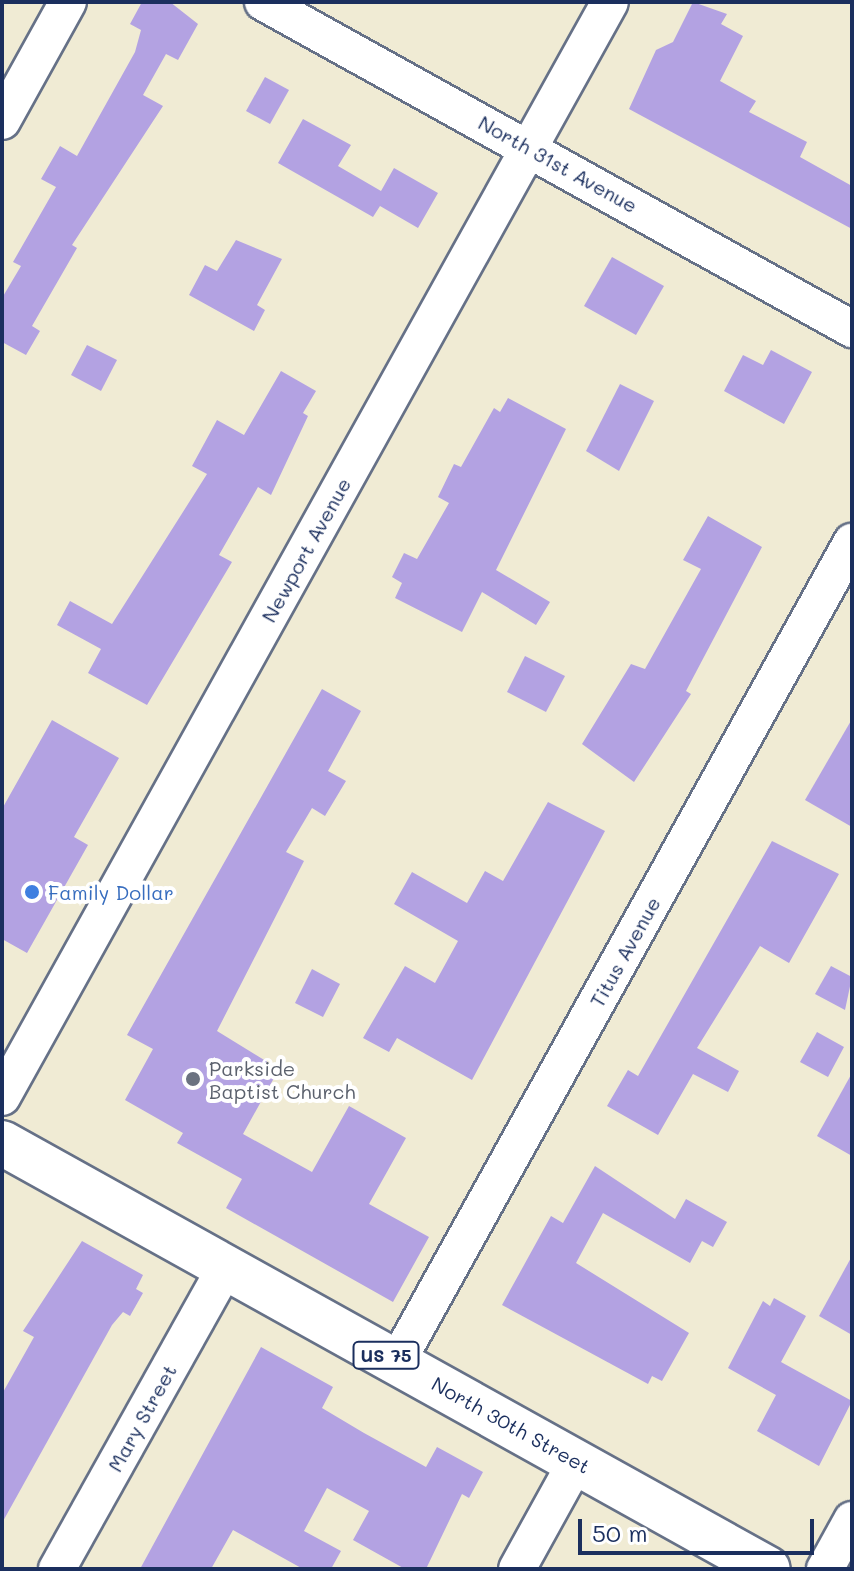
<!DOCTYPE html>
<html>
<head>
<meta charset="utf-8">
<style>
	body { margin:0 }
	#map { position:relative; width:854px; height:1571px; overflow:hidden; background:#f0ebd4; font-family:Mali,sans-serif }
	div>[style] { position:absolute }
	[style*='--x'] { left:calc(var(--x)*1px); top:calc(var(--y)*1px); width:calc(var(--w)*1px); rotate:calc(var(--a)*1deg) }
	.building>* { inset:0; background:#b3a2e2 }
	.roads { filter:drop-shadow(2px 0 #667187) drop-shadow(-2px 0 #667187) drop-shadow(0 2px #667187) drop-shadow(0 -2px #667187) }
	.minor>* { height:36px; margin:-18px; padding:0 18px; transform-origin:18px; border-radius:18px; background:#fff }
	.trunk>* { height:44px; margin:-22px; padding:0 22px; transform-origin:22px; border-radius:22px; background:#fff }
	.dots>* { width:22px; height:22px; translate:-50% -50%; box-sizing:border-box; border:4px solid #fff; border-radius:50% }
	span { translate:-50% -50%; white-space:nowrap; text-align:center; line-height:1.15; -webkit-text-stroke:8px #fff; paint-order:stroke }
	.shield-label span { padding:2px 6px; background:#fff; border:2px solid; border-radius:6px; -webkit-text-stroke-width:0 }
	.shield-label { font-size:18px; color:#1b2f5e; font-weight:700 }
	.street-label { font-size:20px; color:#1b2f5e }
	.shop-label { font-size:20px; color:#366cbe }
	.left { translate:0 -50%; text-align:left }
	.worship-label { font-size:20px; color:#5b616d }
	.frame { position:absolute; inset:0; border:4px solid #1b2f5e; pointer-events:none }
	.scale { position:absolute; left:578px; top:1519px; width:236px; height:36px; box-sizing:border-box; border:4px solid #1b2f5e; border-top:0; padding-left:10px; font-size:24px; line-height:28px; white-space:nowrap; color:#1b2f5e; -webkit-text-stroke:6px #fff; paint-order:stroke }
</style>
</head>
<body>
<div id="map">
	<div class="building">
		<div style="clip-path:polygon(142px 2px,170px 2px,198px 24px,178px 60px,166px 54px,143px 95px,163px 106px,72px 245px,77px 248px,32px 326px,40px 331px,26px 355px,2px 342px,2px 298px,21px 266px,13px 262px,56px 187px,41px 179px,60px 146px,77px 156px,135px 52px,141px 30px,130px 24px)"></div>
		<div style="clip-path:polygon(693px 2px,727px 14px,721px 24px,743px 36px,720px 81px,756px 101px,749px 112px,807px 142px,800px 157px,852px 186px,852px 229px,629px 109px,656px 50px,673px 42px)"></div>
		<div style="clip-path:polygon(265px 77px,289px 90px,270px 124px,246px 111px)"></div>
		<div style="clip-path:polygon(303px 119px,351px 145px,338px 166px,381px 191px,394px 168px,438px 193px,418px 228px,380px 206px,373px 217px,278px 163px)"></div>
		<div style="clip-path:polygon(236px 240px,282px 259px,257px 305px,265px 310px,254px 331px,189px 295px,205px 265px,217px 271px)"></div>
		<div style="clip-path:polygon(612px 257px,664px 286px,636px 335px,584px 306px)"></div>
		<div style="clip-path:polygon(87px 345px,117px 360px,101px 391px,71px 375px)"></div>
		<div style="clip-path:polygon(771px 350px,812px 372px,784px 424px,724px 391px,743px 355px,763px 365px)"></div>
		<div style="clip-path:polygon(281px 371px,316px 391px,303px 413px,308px 416px,271px 495px,258px 487px,219px 555px,232px 562px,147px 705px,88px 673px,101px 649px,57px 625px,70px 601px,112px 624px,207px 474px,192px 466px,217px 420px,244px 435px)"></div>
		<div style="clip-path:polygon(620px 384px,654px 401px,619px 471px,586px 451px)"></div>
		<div style="clip-path:polygon(508px 398px,566px 429px,496px 570px,550px 602px,536px 625px,482px 592px,462px 632px,395px 598px,402px 583px,392px 577px,404px 553px,417px 559px,449px 503px,438px 497px,454px 464px,461px 467px,494px 408px,500px 412px)"></div>
		<div style="clip-path:polygon(708px 516px,762px 547px,686px 691px,691px 694px,634px 782px,582px 744px,631px 664px,645px 669px,701px 569px,683px 560px)"></div>
		<div style="clip-path:polygon(525px 656px,565px 676px,546px 712px,507px 692px)"></div>
		<div style="clip-path:polygon(322px 689px,361px 711px,328px 771px,346px 781px,325px 816px,312px 808px,286px 852px,304px 861px,217px 1031px,279px 1069px,243px 1134px,312px 1172px,349px 1106px,406px 1138px,369px 1204px,429px 1237px,393px 1302px,226px 1208px,242px 1179px,177px 1143px,183px 1133px,125px 1100px,153px 1049px,127px 1035px)"></div>
		<div style="clip-path:polygon(852px 719px,852px 827px,805px 800px)"></div>
		<div style="clip-path:polygon(52px 720px,119px 758px,74px 837px,88px 845px,27px 953px,2px 939px,2px 809px)"></div>
		<div style="clip-path:polygon(548px 802px,605px 831px,472px 1080px,397px 1038px,389px 1052px,363px 1038px,405px 966px,435px 983px,458px 941px,394px 904px,412px 872px,467px 903px,485px 871px,503px 881px)"></div>
		<div style="clip-path:polygon(772px 841px,839px 874px,789px 963px,760px 946px,697px 1048px,739px 1071px,728px 1092px,693px 1074px,658px 1135px,607px 1106px,628px 1070px,638px 1076px)"></div>
		<div style="clip-path:polygon(831px 966px,852px 977px,845px 1010px,815px 994px)"></div>
		<div style="clip-path:polygon(312px 969px,340px 984px,323px 1017px,295px 1003px)"></div>
		<div style="clip-path:polygon(817px 1032px,844px 1047px,828px 1077px,800px 1062px)"></div>
		<div style="clip-path:polygon(852px 1073px,852px 1156px,817px 1136px)"></div>
		<div style="clip-path:polygon(595px 1166px,675px 1219px,686px 1199px,727px 1222px,713px 1247px,702px 1241px,690px 1263px,603px 1213px,576px 1263px,689px 1333px,662px 1381px,652px 1376px,648px 1384px,502px 1305px,551px 1216px,563px 1223px)"></div>
		<div style="clip-path:polygon(82px 1241px,143px 1275px,136px 1289px,143px 1293px,130px 1316px,123px 1312px,112px 1325px,2px 1523px,2px 1394px,34px 1337px,23px 1331px)"></div>
		<div style="clip-path:polygon(852px 1256px,852px 1335px,819px 1316px)"></div>
		<div style="clip-path:polygon(774px 1298px,806px 1316px,781px 1362px,852px 1401px,819px 1466px,757px 1431px,776px 1395px,728px 1368px,763px 1301px,770px 1306px)"></div>
		<div style="clip-path:polygon(261px 1347px,333px 1387px,322px 1408px,364px 1433px,426px 1467px,437px 1447px,483px 1472px,469px 1498px,462px 1494px,426px 1569px,405px 1569px,353px 1540px,369px 1511px,327px 1488px,304px 1531px,341px 1551px,331px 1569px,303px 1569px,233px 1530px,211px 1569px,140px 1569px)"></div>
	</div>
	<div class="roads">
		<div class="minor">
			<div style="--x:263;--y:2;--w:674;--a:29.04"></div>
			<div style="--x:2;--y:121;--w:136;--a:-61"></div>
			<div style="--x:2;--y:1097;--w:1252;--a:-60.96"></div>
			<div style="--x:397;--y:1362;--w:938;--a:-60.98"></div>
			<div style="--x:57;--y:1569;--w:347;--a:-60.8"></div>
			<div style="--x:517;--y:1569;--w:122;--a:-61.1"></div>
			<div style="--x:825;--y:1569;--w:56;--a:-61.1"></div>
		</div>
		<div class="trunk">
			<div style="--x:2;--y:1143;--w:876;--a:29.08"></div>
		</div>
	</div>
	<div class="dots">
		<div style="left:32px;top:892px;background:#3f7fe0"></div>
		<div style="left:193px;top:1079px;background:#6b7280"></div>
	</div>
	<div class="shield-label">
		<span style="left:386px;top:1355px">US 75</span>
	</div>
	<div class="street-label">
		<span style="left:558px;top:164px;rotate:29deg">North 31st Avenue</span>
		<span style="left:306px;top:550px;rotate:-61deg">Newport Avenue</span>
		<span style="left:625px;top:952px;rotate:-61deg">Titus Avenue</span>
		<span style="left:142px;top:1418px;rotate:-61deg">Mary Street</span>
		<span style="left:511px;top:1425px;rotate:29deg">North 30th Street</span>
	</div>
	<div class="shop-label">
		<span class="left" style="left:48px;top:892px">Family Dollar</span>
	</div>
	<div class="worship-label">
		<span class="left" style="left:209px;top:1080px">Parkside<br>Baptist Church</span>
	</div>
	<div class="frame"></div>
	<div class="scale">50 m</div>
</div>
</body>
</html>
